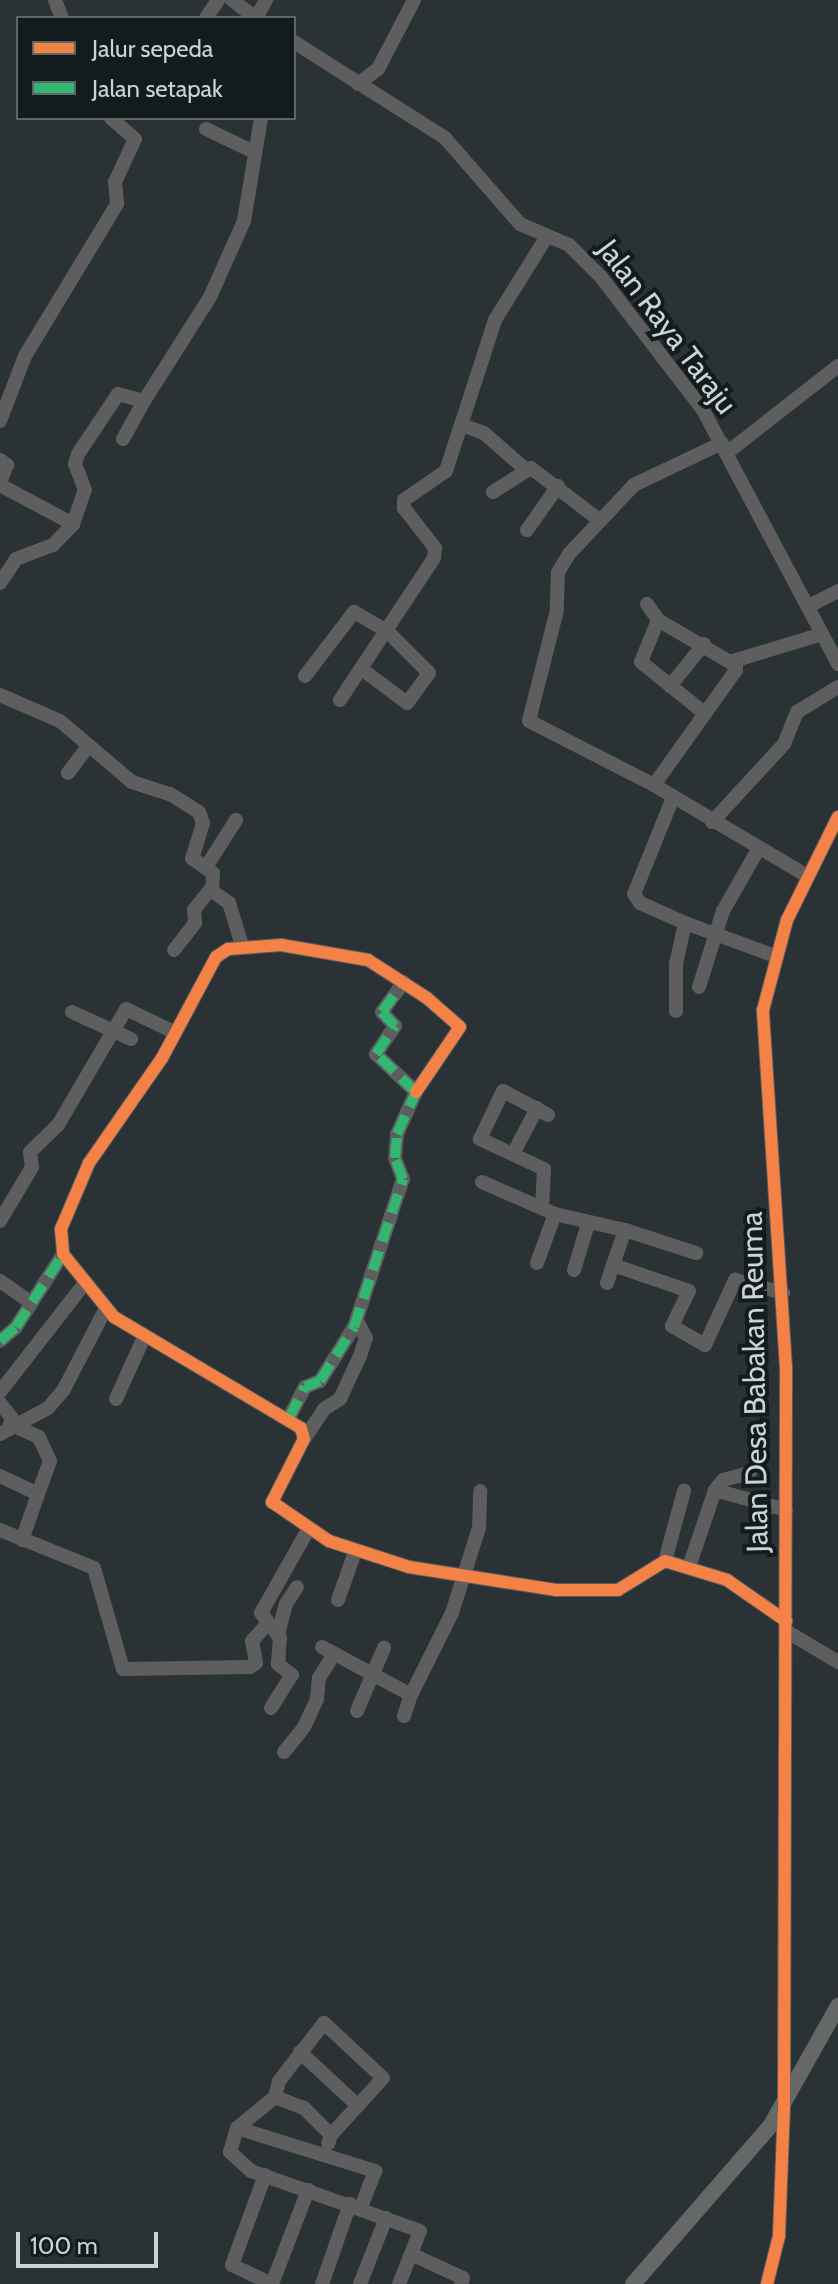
<!DOCTYPE html>
<html>
<head>
<meta charset="utf-8">
<style>
	body { margin:0 }
	#map { position:relative; width:838px; height:2284px; overflow:hidden; background:#2a3235; font-family:Cabin,sans-serif }
	div>[style] { position:absolute }
	[style*='--x'] { left:calc(var(--x)*1px); top:calc(var(--y)*1px); width:calc(var(--w)*1px); rotate:calc(var(--a)*1deg) }
	.minor>* { height:14px; margin:-7px; padding:0 7px; transform-origin:7px; border-radius:7px; background:#5f5e5f }
	.major>* { height:16px; margin:-8px; padding:0 8px; transform-origin:8px; border-radius:8px; background:#666767 }
	.quiet>* { height:10px; margin-top:-5px; transform-origin:0; background:repeating-linear-gradient(90deg,#33b770 0 20px,transparent 0 30px) }
	.cycleway>* { height:12px; margin:-6px; padding:0 6px; transform-origin:6px; border-radius:6px; background:#f48246 }
	span { translate:-50% -50%; white-space:nowrap; text-align:center; line-height:1.15; -webkit-text-stroke:8px #141b1d; paint-order:stroke }
	.street-label { font-size:30px; color:#cad3d7 }
	.legend { position:absolute; left:16px; top:16px; width:280px; height:104px; box-sizing:border-box; background:#141b1d; border:2px solid #5d6567; margin:0; padding:10px 14px; list-style:none; font-size:24px; color:#cad3d7 }
	.legend li { display:flex; align-items:center; gap:16px; height:40px }
	.legend b { width:40px; border:2px solid #5d6567 }
	.scale { position:absolute; left:16px; top:2232px; width:142px; height:36px; box-sizing:border-box; border:4px solid #cad3d7; border-top:0; padding-left:10px; font-size:24px; line-height:28px; white-space:nowrap; color:#cad3d7; -webkit-text-stroke:6px #141b1d; paint-order:stroke }
</style>
</head>
<body>
<div id="map">
	<div class="minor">
		<div style="--x:55;--y:0;--w:19;--a:69"></div>
		<div style="--x:232;--y:0;--w:30;--a:37"></div>
		<div style="--x:206;--y:18;--w:22;--a:-56"></div>
		<div style="--x:256;--y:18;--w:21;--a:-61"></div>
		<div style="--x:294;--y:42;--w:179;--a:32.4"></div>
		<div style="--x:445;--y:138;--w:114;--a:48.9"></div>
		<div style="--x:520;--y:224;--w:53;--a:23.2"></div>
		<div style="--x:569;--y:245;--w:45;--a:45"></div>
		<div style="--x:601;--y:277;--w:168;--a:52.5"></div>
		<div style="--x:703;--y:410;--w:288;--a:62"></div>
		<div style="--x:358;--y:84;--w:25;--a:-37"></div>
		<div style="--x:378;--y:69;--w:78;--a:-62.4"></div>
		<div style="--x:206;--y:129;--w:51;--a:25.6"></div>
		<div style="--x:0;--y:421;--w:70;--a:-69"></div>
		<div style="--x:25;--y:356;--w:178;--a:-58.8"></div>
		<div style="--x:117;--y:204;--w:22;--a:-95"></div>
		<div style="--x:115;--y:182;--w:47;--a:-65.1"></div>
		<div style="--x:135;--y:139;--w:32;--a:-139"></div>
		<div style="--x:462;--y:425;--w:23;--a:20"></div>
		<div style="--x:484;--y:433;--w:55;--a:41.3"></div>
		<div style="--x:123;--y:439;--w:43;--a:-61.1"></div>
		<div style="--x:722;--y:443;--w:98;--a:154.5"></div>
		<div style="--x:634;--y:485;--w:95;--a:133.3"></div>
		<div style="--x:569;--y:554;--w:21;--a:121"></div>
		<div style="--x:558;--y:572;--w:38;--a:92"></div>
		<div style="--x:557;--y:610;--w:114;--a:104.2"></div>
		<div style="--x:529;--y:721;--w:140;--a:27.1"></div>
		<div style="--x:654;--y:785;--w:178;--a:30.7"></div>
		<div style="--x:728;--y:452;--w:140;--a:-38"></div>
		<div style="--x:0;--y:460;--w:9;--a:36"></div>
		<div style="--x:7;--y:465;--w:18;--a:112"></div>
		<div style="--x:0;--y:485;--w:83;--a:28.1"></div>
		<div style="--x:493;--y:492;--w:45;--a:-32.3"></div>
		<div style="--x:531;--y:468;--w:84;--a:37.3"></div>
		<div style="--x:527;--y:530;--w:54;--a:-54.8"></div>
		<div style="--x:0;--y:583;--w:29;--a:-56"></div>
		<div style="--x:16;--y:559;--w:40;--a:-21"></div>
		<div style="--x:53;--y:545;--w:29;--a:-46"></div>
		<div style="--x:73;--y:524;--w:36;--a:-71"></div>
		<div style="--x:85;--y:490;--w:28;--a:-111"></div>
		<div style="--x:75;--y:464;--w:10;--a:-73"></div>
		<div style="--x:78;--y:454;--w:72;--a:-56.3"></div>
		<div style="--x:118;--y:394;--w:27;--a:15"></div>
		<div style="--x:144;--y:401;--w:123;--a:-57.6"></div>
		<div style="--x:210;--y:297;--w:83;--a:-65.9"></div>
		<div style="--x:244;--y:221;--w:104;--a:-80.6"></div>
		<div style="--x:647;--y:604;--w:19;--a:55"></div>
		<div style="--x:658;--y:620;--w:83;--a:30.3"></div>
		<div style="--x:730;--y:662;--w:96;--a:-16.9"></div>
		<div style="--x:809;--y:606;--w:33;--a:-27"></div>
		<div style="--x:658;--y:620;--w:45;--a:112"></div>
		<div style="--x:641;--y:662;--w:80;--a:38.9"></div>
		<div style="--x:305;--y:676;--w:81;--a:-52.6"></div>
		<div style="--x:354;--y:612;--w:38;--a:30"></div>
		<div style="--x:387;--y:631;--w:59;--a:45"></div>
		<div style="--x:429;--y:673;--w:37;--a:126"></div>
		<div style="--x:407;--y:703;--w:55;--a:-143.1"></div>
		<div style="--x:670;--y:686;--w:54;--a:-51"></div>
		<div style="--x:0;--y:695;--w:65;--a:23.4"></div>
		<div style="--x:60;--y:721;--w:94;--a:40.3"></div>
		<div style="--x:132;--y:782;--w:40;--a:18"></div>
		<div style="--x:170;--y:794;--w:34;--a:32"></div>
		<div style="--x:199;--y:812;--w:12;--a:70"></div>
		<div style="--x:203;--y:823;--w:37;--a:107"></div>
		<div style="--x:192;--y:858;--w:26;--a:36"></div>
		<div style="--x:213;--y:873;--w:18;--a:93"></div>
		<div style="--x:212;--y:891;--w:21;--a:35"></div>
		<div style="--x:229;--y:903;--w:44;--a:72.8"></div>
		<div style="--x:340;--y:700;--w:170;--a:-56.5"></div>
		<div style="--x:434;--y:558;--w:10;--a:-84"></div>
		<div style="--x:435;--y:548;--w:51;--a:-127.8"></div>
		<div style="--x:404;--y:508;--w:8;--a:-90"></div>
		<div style="--x:404;--y:500;--w:51;--a:-34.6"></div>
		<div style="--x:446;--y:471;--w:159;--a:-72"></div>
		<div style="--x:495;--y:320;--w:99;--a:-58.2"></div>
		<div style="--x:68;--y:773;--w:34;--a:-53"></div>
		<div style="--x:654;--y:785;--w:141;--a:-54.5"></div>
		<div style="--x:736;--y:670;--w:10;--a:-90"></div>
		<div style="--x:672;--y:800;--w:101;--a:112"></div>
		<div style="--x:634;--y:894;--w:11;--a:56"></div>
		<div style="--x:640;--y:903;--w:49;--a:24"></div>
		<div style="--x:712;--y:822;--w:106;--a:-47.3"></div>
		<div style="--x:784;--y:744;--w:35;--a:-68"></div>
		<div style="--x:797;--y:712;--w:48;--a:-31.4"></div>
		<div style="--x:206;--y:867;--w:56;--a:-57.4"></div>
		<div style="--x:174;--y:950;--w:34;--a:-52"></div>
		<div style="--x:195;--y:923;--w:13;--a:-94"></div>
		<div style="--x:194;--y:910;--w:28;--a:-52"></div>
		<div style="--x:699;--y:987;--w:80;--a:-72.5"></div>
		<div style="--x:723;--y:911;--w:73;--a:-60.3"></div>
		<div style="--x:676;--y:1011;--w:47;--a:-90"></div>
		<div style="--x:676;--y:964;--w:42;--a:-77.6"></div>
		<div style="--x:685;--y:923;--w:96;--a:20.1"></div>
		<div style="--x:72;--y:1012;--w:65;--a:24.6"></div>
		<div style="--x:416;--y:1092;--w:78;--a:-55.9"></div>
		<div style="--x:460;--y:1027;--w:44;--a:-138.7"></div>
		<div style="--x:427;--y:998;--w:70;--a:-147.2"></div>
		<div style="--x:368;--y:960;--w:88;--a:-170.2"></div>
		<div style="--x:281;--y:945;--w:53;--a:175.7"></div>
		<div style="--x:228;--y:949;--w:14;--a:146"></div>
		<div style="--x:216;--y:957;--w:115;--a:118.1"></div>
		<div style="--x:162;--y:1058;--w:128;--a:124.8"></div>
		<div style="--x:89;--y:1163;--w:72;--a:113"></div>
		<div style="--x:61;--y:1229;--w:25;--a:85"></div>
		<div style="--x:63;--y:1254;--w:81;--a:51"></div>
		<div style="--x:114;--y:1317;--w:217;--a:30.7"></div>
		<div style="--x:301;--y:1428;--w:11;--a:75"></div>
		<div style="--x:304;--y:1439;--w:71;--a:116.9"></div>
		<div style="--x:272;--y:1502;--w:69;--a:34.4"></div>
		<div style="--x:329;--y:1541;--w:84;--a:18"></div>
		<div style="--x:409;--y:1567;--w:149;--a:8.9"></div>
		<div style="--x:556;--y:1590;--w:62;--a:0"></div>
		<div style="--x:618;--y:1590;--w:55;--a:-31.7"></div>
		<div style="--x:665;--y:1561;--w:65;--a:17"></div>
		<div style="--x:727;--y:1580;--w:72;--a:34.8"></div>
		<div style="--x:513;--y:1154;--w:52;--a:-62.4"></div>
		<div style="--x:482;--y:1182;--w:80;--a:23.7"></div>
		<div style="--x:555;--y:1214;--w:72;--a:12.9"></div>
		<div style="--x:625;--y:1230;--w:37;--a:109"></div>
		<div style="--x:613;--y:1265;--w:80;--a:18.9"></div>
		<div style="--x:689;--y:1291;--w:39;--a:116"></div>
		<div style="--x:672;--y:1326;--w:38;--a:30"></div>
		<div style="--x:705;--y:1345;--w:72;--a:-65.2"></div>
		<div style="--x:735;--y:1280;--w:50;--a:15.2"></div>
		<div style="--x:542;--y:1208;--w:39;--a:-87"></div>
		<div style="--x:544;--y:1169;--w:71;--a:-154.9"></div>
		<div style="--x:480;--y:1139;--w:53;--a:-64.4"></div>
		<div style="--x:503;--y:1091;--w:51;--a:28.1"></div>
		<div style="--x:0;--y:1221;--w:63;--a:-59.3"></div>
		<div style="--x:32;--y:1167;--w:15;--a:-98"></div>
		<div style="--x:30;--y:1152;--w:39;--a:-44"></div>
		<div style="--x:58;--y:1125;--w:134;--a:-59.6"></div>
		<div style="--x:126;--y:1009;--w:55;--a:25.6"></div>
		<div style="--x:625;--y:1230;--w:75;--a:17.9"></div>
		<div style="--x:537;--y:1263;--w:52;--a:-69.8"></div>
		<div style="--x:574;--y:1270;--w:48;--a:-73.1"></div>
		<div style="--x:0;--y:1281;--w:38;--a:35"></div>
		<div style="--x:607;--y:1283;--w:19;--a:-72"></div>
		<div style="--x:0;--y:1341;--w:21;--a:-41"></div>
		<div style="--x:16;--y:1327;--w:87;--a:-57.2"></div>
		<div style="--x:0;--y:1392;--w:138;--a:-52.1"></div>
		<div style="--x:116;--y:1399;--w:68;--a:-65.7"></div>
		<div style="--x:0;--y:1403;--w:24;--a:52"></div>
		<div style="--x:289;--y:1418;--w:35;--a:-63"></div>
		<div style="--x:305;--y:1387;--w:16;--a:-22"></div>
		<div style="--x:320;--y:1381;--w:64;--a:-57.8"></div>
		<div style="--x:354;--y:1327;--w:156;--a:-71.7"></div>
		<div style="--x:403;--y:1179;--w:22;--a:-111"></div>
		<div style="--x:395;--y:1158;--w:24;--a:-85"></div>
		<div style="--x:397;--y:1134;--w:46;--a:-65.7"></div>
		<div style="--x:416;--y:1092;--w:55;--a:-136.5"></div>
		<div style="--x:376;--y:1054;--w:34;--a:-56"></div>
		<div style="--x:395;--y:1026;--w:19;--a:-133"></div>
		<div style="--x:382;--y:1012;--w:37;--a:-54"></div>
		<div style="--x:0;--y:1434;--w:55;--a:-28.4"></div>
		<div style="--x:48;--y:1408;--w:23;--a:-49"></div>
		<div style="--x:63;--y:1391;--w:91;--a:-62.6"></div>
		<div style="--x:304;--y:1439;--w:36;--a:-56"></div>
		<div style="--x:324;--y:1409;--w:19;--a:-32"></div>
		<div style="--x:340;--y:1399;--w:47;--a:-65.1"></div>
		<div style="--x:360;--y:1356;--w:19;--a:-72"></div>
		<div style="--x:366;--y:1338;--w:19;--a:-118"></div>
		<div style="--x:0;--y:1476;--w:42;--a:25.3"></div>
		<div style="--x:38;--y:1494;--w:35;--a:-70"></div>
		<div style="--x:50;--y:1461;--w:26;--a:-115"></div>
		<div style="--x:39;--y:1437;--w:32;--a:-156"></div>
		<div style="--x:715;--y:1490;--w:74;--a:15.7"></div>
		<div style="--x:0;--y:1530;--w:101;--a:22"></div>
		<div style="--x:94;--y:1568;--w:105;--a:74"></div>
		<div style="--x:123;--y:1669;--w:127;--a:-0.9"></div>
		<div style="--x:250;--y:1667;--w:7;--a:-34"></div>
		<div style="--x:256;--y:1663;--w:22;--a:-100"></div>
		<div style="--x:252;--y:1641;--w:24;--a:-48"></div>
		<div style="--x:22;--y:1540;--w:49;--a:-70.8"></div>
		<div style="--x:665;--y:1561;--w:73;--a:-74.8"></div>
		<div style="--x:689;--y:1567;--w:81;--a:-71.3"></div>
		<div style="--x:715;--y:1490;--w:13;--a:-51"></div>
		<div style="--x:723;--y:1480;--w:28;--a:-15"></div>
		<div style="--x:338;--y:1600;--w:51;--a:-70.5"></div>
		<div style="--x:786;--y:1631;--w:61;--a:30.8"></div>
		<div style="--x:278;--y:1635;--w:32;--a:-76"></div>
		<div style="--x:286;--y:1604;--w:20;--a:-57"></div>
		<div style="--x:322;--y:1647;--w:101;--a:28.3"></div>
		<div style="--x:411;--y:1695;--w:92;--a:-63.4"></div>
		<div style="--x:452;--y:1613;--w:89;--a:-72.4"></div>
		<div style="--x:479;--y:1528;--w:37;--a:-88"></div>
		<div style="--x:271;--y:1708;--w:39;--a:-58"></div>
		<div style="--x:292;--y:1675;--w:18;--a:-142"></div>
		<div style="--x:278;--y:1664;--w:26;--a:-86"></div>
		<div style="--x:280;--y:1638;--w:31;--a:-127"></div>
		<div style="--x:261;--y:1613;--w:95;--a:-60.5"></div>
		<div style="--x:357;--y:1711;--w:69;--a:-66.8"></div>
		<div style="--x:404;--y:1716;--w:22;--a:-72"></div>
		<div style="--x:284;--y:1752;--w:32;--a:-51"></div>
		<div style="--x:304;--y:1727;--w:31;--a:-65"></div>
		<div style="--x:317;--y:1699;--w:21;--a:-85"></div>
		<div style="--x:319;--y:1678;--w:28;--a:-58"></div>
		<div style="--x:300;--y:2052;--w:78;--a:42.9"></div>
		<div style="--x:275;--y:2097;--w:31;--a:21"></div>
		<div style="--x:304;--y:2108;--w:38;--a:45"></div>
		<div style="--x:331;--y:2135;--w:9;--a:108"></div>
		<div style="--x:237;--y:2128;--w:145;--a:17.3"></div>
		<div style="--x:375;--y:2171;--w:40;--a:111"></div>
		<div style="--x:331;--y:2135;--w:77;--a:-47.6"></div>
		<div style="--x:383;--y:2078;--w:81;--a:-137"></div>
		<div style="--x:324;--y:2023;--w:73;--a:127.8"></div>
		<div style="--x:279;--y:2081;--w:16;--a:104"></div>
		<div style="--x:275;--y:2097;--w:49;--a:140.8"></div>
		<div style="--x:237;--y:2128;--w:25;--a:106"></div>
		<div style="--x:230;--y:2152;--w:28;--a:42"></div>
		<div style="--x:251;--y:2171;--w:179;--a:19.5"></div>
		<div style="--x:420;--y:2231;--w:57;--a:111.6"></div>
		<div style="--x:265;--y:2175;--w:96;--a:110.1"></div>
		<div style="--x:232;--y:2265;--w:44;--a:25.4"></div>
		<div style="--x:411;--y:2254;--w:57;--a:24.8"></div>
		<div style="--x:463;--y:2278;--w:6;--a:108"></div>
		<div style="--x:272;--y:2284;--w:101;--a:-69"></div>
		<div style="--x:322;--y:2284;--w:85;--a:-70.7"></div>
		<div style="--x:360;--y:2284;--w:71;--a:-68.5"></div>
		<div style="--x:767;--y:2284;--w:49;--a:-76"></div>
		<div style="--x:779;--y:2236;--w:130;--a:-87.8"></div>
		<div style="--x:784;--y:2106;--w:738;--a:-89.84"></div>
		<div style="--x:786;--y:1368;--w:359;--a:-93.7"></div>
		<div style="--x:763;--y:1010;--w:93;--a:-75.1"></div>
		<div style="--x:787;--y:920;--w:115;--a:-63.7"></div>
	</div>
	<div class="major">
		<div style="--x:633;--y:2284;--w:211;--a:-49"></div>
		<div style="--x:771;--y:2125;--w:137;--a:-60.6"></div>
	</div>
	<div class="quiet">
		<div style="--x:0;--y:1341;--w:21;--a:-41"></div>
		<div style="--x:16;--y:1327;--w:87;--a:-57.2"></div>
		<div style="--x:289;--y:1418;--w:35;--a:-63"></div>
		<div style="--x:305;--y:1387;--w:16;--a:-22"></div>
		<div style="--x:320;--y:1381;--w:64;--a:-57.8"></div>
		<div style="--x:354;--y:1327;--w:156;--a:-71.7"></div>
		<div style="--x:403;--y:1179;--w:22;--a:-111"></div>
		<div style="--x:395;--y:1158;--w:24;--a:-85"></div>
		<div style="--x:397;--y:1134;--w:46;--a:-65.7"></div>
		<div style="--x:416;--y:1092;--w:55;--a:-136.5"></div>
		<div style="--x:376;--y:1054;--w:34;--a:-56"></div>
		<div style="--x:395;--y:1026;--w:19;--a:-133"></div>
		<div style="--x:382;--y:1012;--w:37;--a:-54"></div>
	</div>
	<div class="cycleway">
		<div style="--x:416;--y:1092;--w:78;--a:-55.9"></div>
		<div style="--x:460;--y:1027;--w:44;--a:-138.7"></div>
		<div style="--x:427;--y:998;--w:70;--a:-147.2"></div>
		<div style="--x:368;--y:960;--w:88;--a:-170.2"></div>
		<div style="--x:281;--y:945;--w:53;--a:175.7"></div>
		<div style="--x:228;--y:949;--w:14;--a:146"></div>
		<div style="--x:216;--y:957;--w:115;--a:118.1"></div>
		<div style="--x:162;--y:1058;--w:128;--a:124.8"></div>
		<div style="--x:89;--y:1163;--w:72;--a:113"></div>
		<div style="--x:61;--y:1229;--w:25;--a:85"></div>
		<div style="--x:63;--y:1254;--w:81;--a:51"></div>
		<div style="--x:114;--y:1317;--w:217;--a:30.7"></div>
		<div style="--x:301;--y:1428;--w:11;--a:75"></div>
		<div style="--x:304;--y:1439;--w:71;--a:116.9"></div>
		<div style="--x:272;--y:1502;--w:69;--a:34.4"></div>
		<div style="--x:329;--y:1541;--w:84;--a:18"></div>
		<div style="--x:409;--y:1567;--w:149;--a:8.9"></div>
		<div style="--x:556;--y:1590;--w:62;--a:0"></div>
		<div style="--x:618;--y:1590;--w:55;--a:-31.7"></div>
		<div style="--x:665;--y:1561;--w:65;--a:17"></div>
		<div style="--x:727;--y:1580;--w:72;--a:34.8"></div>
		<div style="--x:767;--y:2284;--w:49;--a:-76"></div>
		<div style="--x:779;--y:2236;--w:130;--a:-87.8"></div>
		<div style="--x:784;--y:2106;--w:738;--a:-89.84"></div>
		<div style="--x:786;--y:1368;--w:359;--a:-93.7"></div>
		<div style="--x:763;--y:1010;--w:93;--a:-75.1"></div>
		<div style="--x:787;--y:920;--w:115;--a:-63.7"></div>
	</div>
	<div class="street-label">
		<span style="left:667px;top:327px;rotate:53deg">Jalan Raya Taraju</span>
		<span style="left:755px;top:1382px;rotate:-91deg">Jalan Desa Babakan Reuma</span>
	</div>
	<ul class="legend">
	<li><b style="height:10px;background:#f48246"></b>Jalur sepeda</li>
	<li><b style="height:10px;background:#33b770"></b>Jalan setapak</li>
	</ul>
	<div class="scale">100 m</div>
</div>
</body>
</html>
